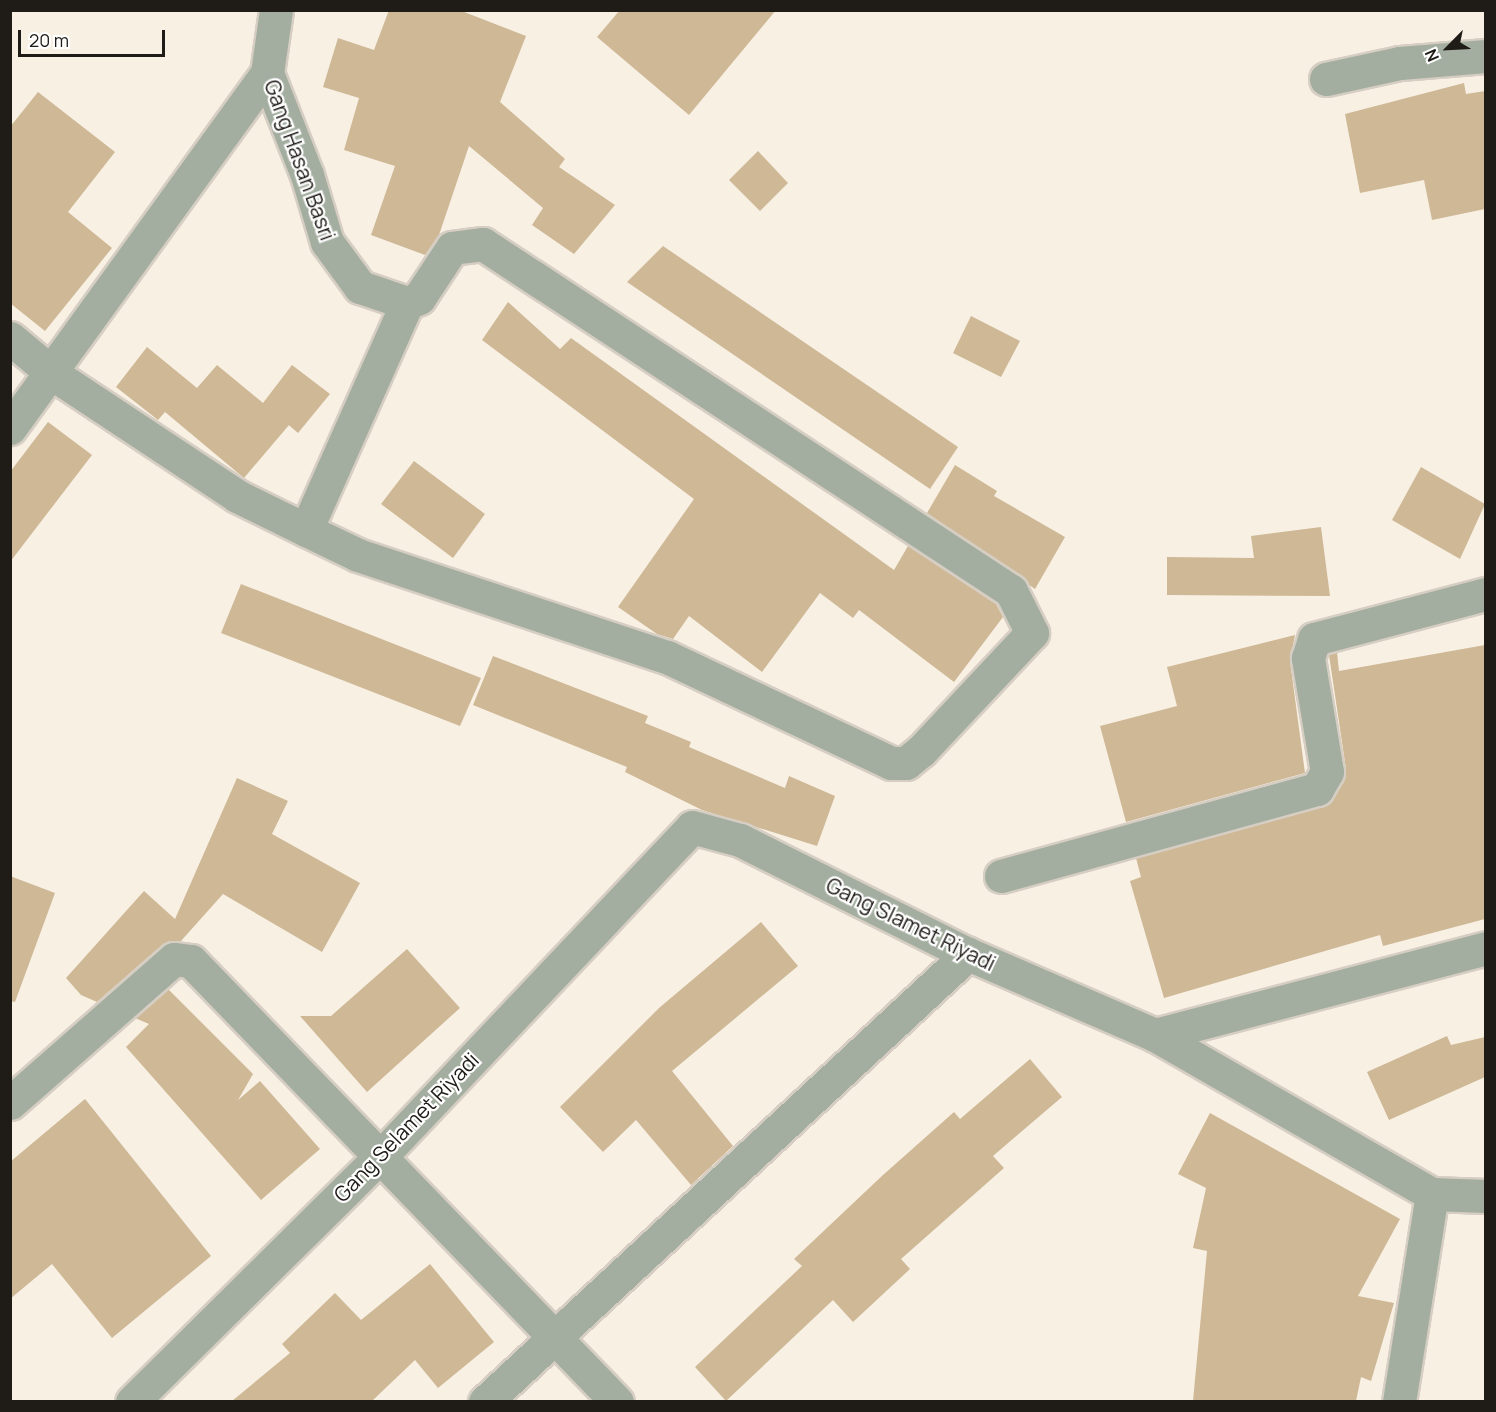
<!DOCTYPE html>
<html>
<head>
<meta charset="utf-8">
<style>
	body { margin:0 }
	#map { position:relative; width:1496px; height:1412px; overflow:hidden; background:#f9f0e4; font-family:Manrope,sans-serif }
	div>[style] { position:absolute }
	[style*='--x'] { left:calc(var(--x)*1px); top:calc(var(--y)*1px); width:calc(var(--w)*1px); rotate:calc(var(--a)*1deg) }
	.building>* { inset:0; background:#ceb896 }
	.roads { filter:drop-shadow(2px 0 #d6cec3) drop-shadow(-2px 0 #d6cec3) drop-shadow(0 2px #d6cec3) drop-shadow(0 -2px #d6cec3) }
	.street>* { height:33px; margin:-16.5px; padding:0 16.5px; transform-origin:16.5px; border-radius:16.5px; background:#a4aea0 }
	span { translate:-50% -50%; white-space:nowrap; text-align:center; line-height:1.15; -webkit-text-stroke:4.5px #fff; paint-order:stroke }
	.street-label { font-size:21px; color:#1f1c17 }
	.frame { position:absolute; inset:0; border:12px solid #1f1c17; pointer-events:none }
	.north { position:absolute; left:1418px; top:18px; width:60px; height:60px; -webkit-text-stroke:4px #fff; paint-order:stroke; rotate:246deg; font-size:16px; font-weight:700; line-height:24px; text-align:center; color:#1f1c17 }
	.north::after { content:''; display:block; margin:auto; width:21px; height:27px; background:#1f1c17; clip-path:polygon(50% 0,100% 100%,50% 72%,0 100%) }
	.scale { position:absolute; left:18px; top:30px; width:147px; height:27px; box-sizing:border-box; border:3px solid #1f1c17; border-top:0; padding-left:8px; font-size:18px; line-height:21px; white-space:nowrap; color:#1f1c17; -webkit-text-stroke:4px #fff; paint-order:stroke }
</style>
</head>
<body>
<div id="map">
	<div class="building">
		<div style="clip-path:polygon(389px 10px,459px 10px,526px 36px,500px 102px,565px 159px,559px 167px,615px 205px,574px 254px,532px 225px,543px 208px,469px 146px,439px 235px,425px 255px,371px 235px,395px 166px,344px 150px,359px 98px,323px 87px,338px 38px,374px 50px)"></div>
		<div style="clip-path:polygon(620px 10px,776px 10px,689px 115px,597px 37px)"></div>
		<div style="clip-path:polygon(1464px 83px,1466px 94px,1485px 91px,1485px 209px,1432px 220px,1424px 180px,1360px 193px,1345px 114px)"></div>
		<div style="clip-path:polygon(38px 92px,115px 152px,68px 212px,112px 248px,45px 331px,10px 303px,10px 127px)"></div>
		<div style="clip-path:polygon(758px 151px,788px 183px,760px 211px,729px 180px)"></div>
		<div style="clip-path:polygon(663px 246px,958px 447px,930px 489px,627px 282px)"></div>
		<div style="clip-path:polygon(508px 302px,560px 349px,571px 338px,894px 570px,908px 546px,996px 604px,1003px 617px,954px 682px,859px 610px,853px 618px,820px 593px,762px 672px,689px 616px,673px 639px,657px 634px,618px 607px,694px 499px,482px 340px)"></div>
		<div style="clip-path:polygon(971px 316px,1020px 341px,1001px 377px,953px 353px)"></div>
		<div style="clip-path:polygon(147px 347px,197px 388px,217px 365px,263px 403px,292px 365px,330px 394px,298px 433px,284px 421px,289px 425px,244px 478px,165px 412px,158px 420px,116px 387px)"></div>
		<div style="clip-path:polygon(48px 422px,92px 455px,10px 562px,10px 472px)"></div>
		<div style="clip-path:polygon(414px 461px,485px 514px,453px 558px,381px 504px)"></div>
		<div style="clip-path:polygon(955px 465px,997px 491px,994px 496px,1065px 537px,1035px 589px,927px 513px)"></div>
		<div style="clip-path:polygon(1421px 467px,1485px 504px,1460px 559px,1392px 520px)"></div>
		<div style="clip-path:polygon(1321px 527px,1330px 596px,1167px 595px,1167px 557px,1254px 558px,1251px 536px)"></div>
		<div style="clip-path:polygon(241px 584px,481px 678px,460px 726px,221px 633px)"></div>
		<div style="clip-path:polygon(1295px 635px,1290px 661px,1305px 773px,1126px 822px,1100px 726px,1177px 706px,1167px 667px)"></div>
		<div style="clip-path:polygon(1485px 645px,1485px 919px,1383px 946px,1380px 935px,1164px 998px,1130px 881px,1141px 877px,1136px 858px,1322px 807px,1333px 799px,1346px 769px,1329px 655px,1337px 652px,1339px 671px)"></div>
		<div style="clip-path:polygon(493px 656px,648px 716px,645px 723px,691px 742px,689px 747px,785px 788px,789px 776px,835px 796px,817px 846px,702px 810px,625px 772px,627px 767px,473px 705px)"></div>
		<div style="clip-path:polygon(237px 778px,288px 801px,272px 834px,360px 883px,322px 952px,223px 894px,181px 941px,162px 945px,97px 1002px,81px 995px,66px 978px,144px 891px,175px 919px)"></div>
		<div style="clip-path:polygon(10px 876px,55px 893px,15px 1002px,10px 1001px)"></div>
		<div style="clip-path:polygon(761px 922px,798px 966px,672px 1071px,733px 1146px,691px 1185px,636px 1120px,603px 1152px,560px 1107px,659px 1008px)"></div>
		<div style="clip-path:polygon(407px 949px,460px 1008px,367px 1092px,300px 1016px,331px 1016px)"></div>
		<div style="clip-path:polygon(168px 989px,253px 1074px,238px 1100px,260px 1081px,320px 1149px,261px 1200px,126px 1047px,149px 1024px,135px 1018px)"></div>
		<div style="clip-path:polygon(1447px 1036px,1451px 1045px,1485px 1037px,1485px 1077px,1389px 1120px,1367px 1072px)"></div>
		<div style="clip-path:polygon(1030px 1059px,1062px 1097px,993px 1156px,1004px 1168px,901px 1259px,910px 1269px,853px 1322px,833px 1300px,726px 1401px,695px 1367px,802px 1266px,794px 1259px,883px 1175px,954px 1112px,960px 1119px)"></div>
		<div style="clip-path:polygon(85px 1099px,211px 1256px,112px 1338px,52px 1264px,10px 1299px,10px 1162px)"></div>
		<div style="clip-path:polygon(1210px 1113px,1400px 1219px,1358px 1296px,1394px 1303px,1371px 1381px,1361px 1377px,1356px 1401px,1193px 1401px,1207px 1251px,1193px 1248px,1206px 1188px,1178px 1174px)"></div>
		<div style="clip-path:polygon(430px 1264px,494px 1342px,438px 1388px,415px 1360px,372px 1401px,232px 1401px,290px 1353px,282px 1344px,335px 1293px,361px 1320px)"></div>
	</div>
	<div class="roads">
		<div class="street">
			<div style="--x:276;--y:10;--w:64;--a:98.1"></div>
			<div style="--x:267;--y:73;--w:110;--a:68.6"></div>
			<div style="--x:307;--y:175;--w:70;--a:73.4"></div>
			<div style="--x:327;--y:242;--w:56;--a:53.7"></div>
			<div style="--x:360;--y:287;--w:50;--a:18.8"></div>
			<div style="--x:1326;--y:79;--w:76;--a:-12.2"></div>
			<div style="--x:1400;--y:63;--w:86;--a:-4.7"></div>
			<div style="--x:10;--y:338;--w:56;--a:39.9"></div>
			<div style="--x:53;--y:374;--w:221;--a:33.5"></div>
			<div style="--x:237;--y:496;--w:77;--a:26.2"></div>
			<div style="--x:306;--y:530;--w:58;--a:25.7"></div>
			<div style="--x:358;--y:555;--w:325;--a:18.3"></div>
			<div style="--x:667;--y:657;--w:248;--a:25.3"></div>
			<div style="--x:891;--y:763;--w:15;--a:0"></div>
			<div style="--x:906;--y:763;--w:19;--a:-39"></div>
			<div style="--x:921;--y:751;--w:162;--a:-46.8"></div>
			<div style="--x:1032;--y:633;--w:47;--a:-116.6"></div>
			<div style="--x:1011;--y:591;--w:632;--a:-146.69"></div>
			<div style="--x:483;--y:244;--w:31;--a:173"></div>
			<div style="--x:452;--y:248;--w:60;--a:123.4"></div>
			<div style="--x:419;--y:298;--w:13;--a:157"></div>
			<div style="--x:407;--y:303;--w:248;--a:114"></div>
			<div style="--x:10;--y:428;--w:438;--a:-54.1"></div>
			<div style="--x:1001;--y:876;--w:328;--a:-15.4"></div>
			<div style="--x:1317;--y:789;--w:20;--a:-60"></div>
			<div style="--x:1327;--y:772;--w:116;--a:-99.5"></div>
			<div style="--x:1308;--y:658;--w:20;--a:-72"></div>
			<div style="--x:1314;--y:639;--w:178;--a:-14.7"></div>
			<div style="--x:1155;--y:1035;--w:342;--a:-14.7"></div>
			<div style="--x:10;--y:1103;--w:218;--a:-41.3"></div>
			<div style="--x:174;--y:959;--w:17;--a:7"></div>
			<div style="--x:191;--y:961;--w:613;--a:45.99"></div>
			<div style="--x:132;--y:1402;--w:351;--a:-44.7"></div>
			<div style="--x:382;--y:1155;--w:451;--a:-46.6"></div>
			<div style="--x:692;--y:827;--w:50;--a:15.2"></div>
			<div style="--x:740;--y:840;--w:255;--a:26.6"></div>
			<div style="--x:968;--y:954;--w:204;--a:23.4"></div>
			<div style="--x:1155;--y:1035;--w:319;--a:29.9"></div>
			<div style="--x:1432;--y:1194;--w:54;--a:2.1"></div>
			<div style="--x:485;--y:1402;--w:659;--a:-42.85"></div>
			<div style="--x:1399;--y:1402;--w:211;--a:-81"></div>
		</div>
	</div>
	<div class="street-label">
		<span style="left:300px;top:160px;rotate:70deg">Gang Hasan Basri</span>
		<span style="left:911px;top:924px;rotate:26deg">Gang Slamet Riyadi</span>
		<span style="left:406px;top:1127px;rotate:-46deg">Gang Selamet Riyadi</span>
	</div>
	<div class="frame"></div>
	<div class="north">N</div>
	<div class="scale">20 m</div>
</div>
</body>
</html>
